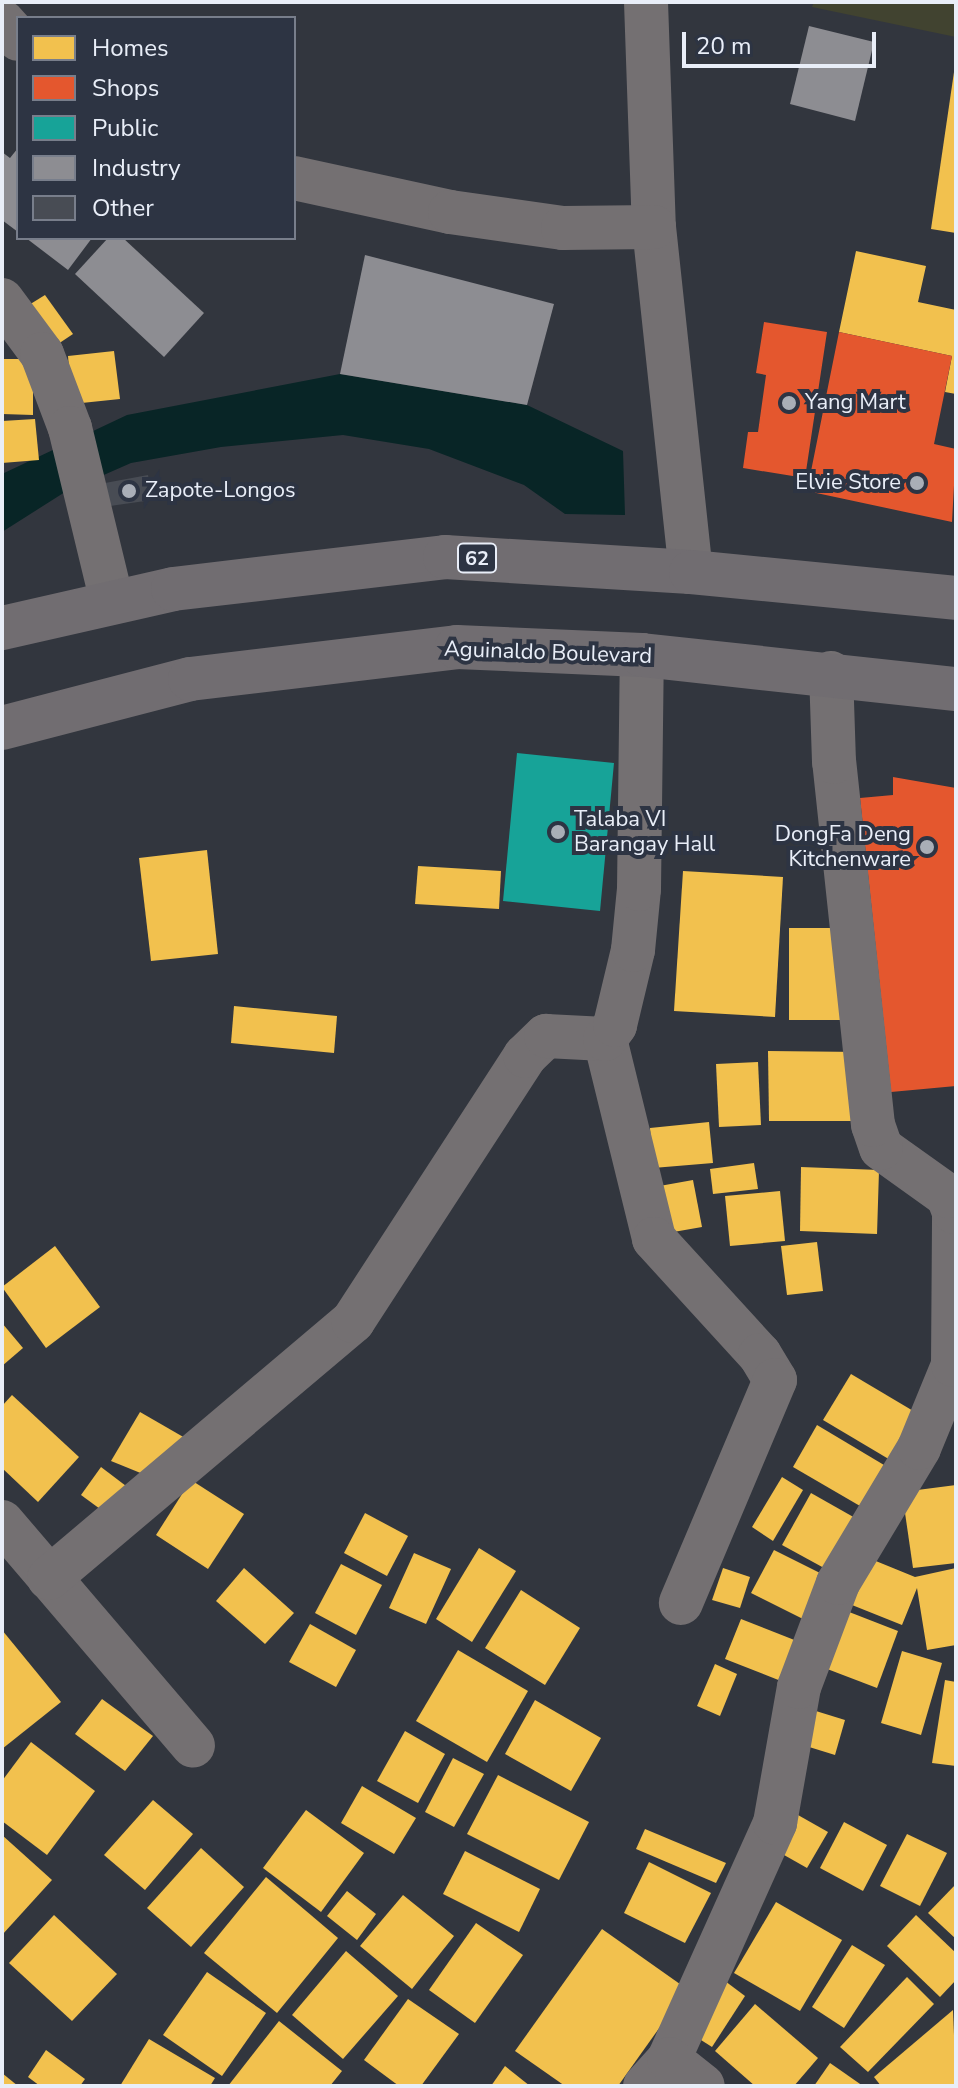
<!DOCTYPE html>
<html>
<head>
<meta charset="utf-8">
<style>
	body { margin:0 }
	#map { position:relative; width:958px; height:2088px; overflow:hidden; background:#32363e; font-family:"Nunito Sans",sans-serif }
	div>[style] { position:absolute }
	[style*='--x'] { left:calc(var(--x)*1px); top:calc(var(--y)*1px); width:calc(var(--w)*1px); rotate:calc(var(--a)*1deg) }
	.green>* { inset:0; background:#414330 }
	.water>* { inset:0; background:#082526 }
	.homes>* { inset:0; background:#f2c14e }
	.shops>* { inset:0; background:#e4572e }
	.public>* { inset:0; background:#17a398 }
	.industry>* { inset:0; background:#8d8d92 }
	.building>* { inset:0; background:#484c54 }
	.minor>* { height:44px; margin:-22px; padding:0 22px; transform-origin:22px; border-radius:22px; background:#747072 }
	.highway>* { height:44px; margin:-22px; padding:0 22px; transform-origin:22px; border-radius:22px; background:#716d71 }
	.dots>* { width:22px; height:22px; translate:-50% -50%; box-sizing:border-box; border:4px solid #2d3443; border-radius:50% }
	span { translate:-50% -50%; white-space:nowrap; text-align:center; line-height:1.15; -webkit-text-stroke:8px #2d3443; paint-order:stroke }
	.shield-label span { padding:2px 6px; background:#2d3443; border:2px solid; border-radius:6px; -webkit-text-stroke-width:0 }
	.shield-label { font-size:20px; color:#e9eef8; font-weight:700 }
	.poi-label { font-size:22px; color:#e9eef8 }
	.left { translate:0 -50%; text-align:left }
	.right { translate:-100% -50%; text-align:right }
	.street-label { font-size:22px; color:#e9eef8 }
	.frame { position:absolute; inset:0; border:4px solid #e9eef8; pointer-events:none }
	.legend { position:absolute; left:16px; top:16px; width:280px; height:224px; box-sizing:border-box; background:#2d3443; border:2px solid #787e8b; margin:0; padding:10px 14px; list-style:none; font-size:24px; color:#e9eef8 }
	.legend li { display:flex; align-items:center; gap:16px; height:40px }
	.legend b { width:40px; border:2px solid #787e8b }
	.scale { position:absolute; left:682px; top:32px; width:194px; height:36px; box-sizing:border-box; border:4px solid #e9eef8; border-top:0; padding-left:10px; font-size:24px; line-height:28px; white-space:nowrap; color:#e9eef8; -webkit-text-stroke:6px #2d3443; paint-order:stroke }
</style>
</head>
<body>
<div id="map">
	<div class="green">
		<div style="clip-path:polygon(814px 2px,956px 2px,956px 37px,812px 7px)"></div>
	</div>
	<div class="water">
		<div style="clip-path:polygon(340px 374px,527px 405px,623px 451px,625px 515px,565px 514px,524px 485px,429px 449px,343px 435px,221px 447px,131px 463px,65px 492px,2px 532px,2px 474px,127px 415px)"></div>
	</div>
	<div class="homes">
		<div style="clip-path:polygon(954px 72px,956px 72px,956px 233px,931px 229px)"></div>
		<div style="clip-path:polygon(856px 251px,926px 266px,918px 302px,956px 310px,956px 394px,945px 392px,952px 356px,839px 332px)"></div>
		<div style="clip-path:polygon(45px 295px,73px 334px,52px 348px,24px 308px)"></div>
		<div style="clip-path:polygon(114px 351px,120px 399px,72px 404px,68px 356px)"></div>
		<div style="clip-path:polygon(2px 359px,33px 359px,33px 415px,2px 414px)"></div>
		<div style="clip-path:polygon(35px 419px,39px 460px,2px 463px,2px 421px)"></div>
		<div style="clip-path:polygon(207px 850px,218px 954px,151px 961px,139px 858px)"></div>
		<div style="clip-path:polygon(418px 866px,501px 871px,499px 909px,415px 904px)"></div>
		<div style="clip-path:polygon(683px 871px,783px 877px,775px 1017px,674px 1011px)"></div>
		<div style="clip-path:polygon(789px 928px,844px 928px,845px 1020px,789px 1020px)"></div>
		<div style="clip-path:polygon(234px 1006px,337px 1016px,334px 1053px,231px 1043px)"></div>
		<div style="clip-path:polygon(768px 1051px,861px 1052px,861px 1121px,769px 1121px)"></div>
		<div style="clip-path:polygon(758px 1062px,761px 1125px,719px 1127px,716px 1064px)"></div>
		<div style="clip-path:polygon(709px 1122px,713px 1163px,653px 1168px,650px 1128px)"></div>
		<div style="clip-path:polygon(754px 1163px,758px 1189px,713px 1194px,710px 1169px)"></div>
		<div style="clip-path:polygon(801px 1167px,879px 1170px,877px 1234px,800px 1231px)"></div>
		<div style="clip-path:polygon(693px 1180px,702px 1227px,662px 1234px,654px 1187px)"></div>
		<div style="clip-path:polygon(780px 1191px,785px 1241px,730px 1246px,725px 1196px)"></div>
		<div style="clip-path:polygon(817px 1242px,823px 1291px,787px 1295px,781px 1246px)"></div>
		<div style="clip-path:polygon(55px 1246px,100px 1307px,46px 1348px,2px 1287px)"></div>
		<div style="clip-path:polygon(2px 1323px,23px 1348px,2px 1366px)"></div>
		<div style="clip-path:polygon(851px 1374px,920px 1415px,892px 1461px,823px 1420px)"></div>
		<div style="clip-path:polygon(12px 1395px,79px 1457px,38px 1502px,2px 1468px,2px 1406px)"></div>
		<div style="clip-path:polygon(140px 1412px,192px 1442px,143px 1474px,111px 1461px)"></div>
		<div style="clip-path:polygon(817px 1425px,884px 1465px,860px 1506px,793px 1467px)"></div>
		<div style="clip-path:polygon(101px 1467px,130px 1489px,111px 1517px,81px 1495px)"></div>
		<div style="clip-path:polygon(782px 1477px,803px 1490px,773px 1541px,752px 1527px)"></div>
		<div style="clip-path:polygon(191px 1480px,244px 1514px,208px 1569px,156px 1535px)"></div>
		<div style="clip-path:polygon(956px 1485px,956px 1563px,913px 1568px,902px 1492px)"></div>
		<div style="clip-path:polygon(811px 1493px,864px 1523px,835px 1574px,782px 1545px)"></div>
		<div style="clip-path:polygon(365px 1513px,408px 1536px,387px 1576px,344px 1553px)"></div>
		<div style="clip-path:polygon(479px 1548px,516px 1571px,472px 1642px,436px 1619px)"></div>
		<div style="clip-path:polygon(774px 1550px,828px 1577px,805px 1620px,751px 1593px)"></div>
		<div style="clip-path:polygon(414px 1553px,451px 1569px,426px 1624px,389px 1608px)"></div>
		<div style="clip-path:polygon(866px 1557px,915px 1577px,956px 1568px,956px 1645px,927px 1650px,917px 1588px,902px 1625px,847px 1603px)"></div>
		<div style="clip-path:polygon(341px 1564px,382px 1585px,356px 1635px,315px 1613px)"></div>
		<div style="clip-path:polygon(244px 1568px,294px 1613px,265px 1644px,216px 1601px)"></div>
		<div style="clip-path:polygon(723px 1568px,750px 1577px,740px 1608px,712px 1600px)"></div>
		<div style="clip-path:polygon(521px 1590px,580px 1628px,545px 1685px,485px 1648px)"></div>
		<div style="clip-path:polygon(844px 1610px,898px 1631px,877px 1688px,822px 1667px)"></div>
		<div style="clip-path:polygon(741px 1619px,802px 1643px,786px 1683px,725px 1659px)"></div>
		<div style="clip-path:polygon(310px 1624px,356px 1650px,336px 1687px,289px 1662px)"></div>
		<div style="clip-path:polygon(2px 1630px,61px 1702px,2px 1749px)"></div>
		<div style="clip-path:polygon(458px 1650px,528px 1691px,487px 1762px,416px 1721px)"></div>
		<div style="clip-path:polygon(902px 1651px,942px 1663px,921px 1735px,881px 1723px)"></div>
		<div style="clip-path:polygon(715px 1664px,737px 1674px,720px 1716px,697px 1706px)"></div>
		<div style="clip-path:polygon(945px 1680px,956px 1682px,956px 1766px,932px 1763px)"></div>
		<div style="clip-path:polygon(102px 1699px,153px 1736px,125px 1771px,75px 1734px)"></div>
		<div style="clip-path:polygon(535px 1700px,601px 1738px,571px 1791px,505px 1754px)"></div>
		<div style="clip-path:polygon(803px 1707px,845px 1720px,835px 1755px,793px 1742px)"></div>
		<div style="clip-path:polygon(405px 1731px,445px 1754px,418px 1803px,377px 1781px)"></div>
		<div style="clip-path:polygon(31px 1742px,95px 1791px,47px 1855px,2px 1821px,2px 1781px)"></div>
		<div style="clip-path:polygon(453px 1758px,484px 1774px,454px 1827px,425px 1812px)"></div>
		<div style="clip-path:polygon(498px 1775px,589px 1822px,559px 1880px,467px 1834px)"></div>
		<div style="clip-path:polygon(362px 1786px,416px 1818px,394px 1854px,341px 1823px)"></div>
		<div style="clip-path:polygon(153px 1800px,193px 1834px,145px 1890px,104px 1855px)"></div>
		<div style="clip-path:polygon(306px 1810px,364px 1853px,321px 1912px,263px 1868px)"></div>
		<div style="clip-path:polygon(798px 1815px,828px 1832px,807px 1868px,777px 1851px)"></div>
		<div style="clip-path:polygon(844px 1822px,887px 1845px,863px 1891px,820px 1868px)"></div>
		<div style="clip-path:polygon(645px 1829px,726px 1863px,716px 1883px,636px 1849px)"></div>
		<div style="clip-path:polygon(907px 1834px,947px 1853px,920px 1906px,880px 1886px)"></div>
		<div style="clip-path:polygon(2px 1835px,52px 1880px,2px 1935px)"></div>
		<div style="clip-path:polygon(201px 1848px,244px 1887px,191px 1947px,147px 1908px)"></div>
		<div style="clip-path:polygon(465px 1851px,540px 1889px,519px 1932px,443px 1894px)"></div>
		<div style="clip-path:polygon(649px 1862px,711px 1893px,685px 1943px,624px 1913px)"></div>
		<div style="clip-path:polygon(266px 1877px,338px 1938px,277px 2013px,204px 1953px)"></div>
		<div style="clip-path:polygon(956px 1884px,956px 1939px,928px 1913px)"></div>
		<div style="clip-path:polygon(347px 1891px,376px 1914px,357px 1940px,327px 1916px)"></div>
		<div style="clip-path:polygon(403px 1895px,454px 1936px,412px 1989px,360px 1946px)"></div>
		<div style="clip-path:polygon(776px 1902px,842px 1940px,800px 2011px,734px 1973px)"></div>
		<div style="clip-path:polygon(54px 1915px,117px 1974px,72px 2021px,9px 1963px)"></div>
		<div style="clip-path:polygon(916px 1915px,956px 1953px,956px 1980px,940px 1997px,887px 1946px)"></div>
		<div style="clip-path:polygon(476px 1923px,523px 1955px,475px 2023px,429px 1990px)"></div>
		<div style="clip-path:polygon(602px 1929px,687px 1989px,618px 2086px,565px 2086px,515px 2051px)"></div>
		<div style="clip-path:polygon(852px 1945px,885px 1965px,844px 2028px,812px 2007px)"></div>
		<div style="clip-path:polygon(346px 1951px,398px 1996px,343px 2059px,292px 2015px)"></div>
		<div style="clip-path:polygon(207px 1972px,266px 2013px,222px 2076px,163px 2035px)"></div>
		<div style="clip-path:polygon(907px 1977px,934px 2004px,868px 2072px,840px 2047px)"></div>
		<div style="clip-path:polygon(725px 1981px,745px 1996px,712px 2047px,690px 2033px)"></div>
		<div style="clip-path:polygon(408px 1999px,459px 2034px,421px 2086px,399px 2086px,364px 2060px)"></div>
		<div style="clip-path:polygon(755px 2004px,818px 2058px,794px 2086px,755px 2086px,715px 2051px)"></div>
		<div style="clip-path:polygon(953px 2010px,956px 2086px,881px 2086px,874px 2077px)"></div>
		<div style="clip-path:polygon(279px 2021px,342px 2071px,330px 2086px,228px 2086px)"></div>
		<div style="clip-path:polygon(149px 2039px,215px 2078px,210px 2086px,120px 2086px)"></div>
		<div style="clip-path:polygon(46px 2050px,85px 2079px,80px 2086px,40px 2086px,28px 2077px)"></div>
		<div style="clip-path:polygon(830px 2063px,863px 2086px,814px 2086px)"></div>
		<div style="clip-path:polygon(505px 2066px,530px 2086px,491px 2086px)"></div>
		<div style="clip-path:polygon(2px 2073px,18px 2086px,2px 2086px)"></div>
	</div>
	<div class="shops">
		<div style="clip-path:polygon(764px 322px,827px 332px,805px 478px,743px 468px,748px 432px,758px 432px,766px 375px,756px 373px)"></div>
		<div style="clip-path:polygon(839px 332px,952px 356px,934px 444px,956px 449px,952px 522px,807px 491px)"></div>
		<div style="clip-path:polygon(893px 777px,956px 788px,956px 1086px,891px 1092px,860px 798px,893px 795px)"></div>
	</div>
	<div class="public">
		<div style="clip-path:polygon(517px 753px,614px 763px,600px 911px,503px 901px)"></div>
	</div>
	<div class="industry">
		<div style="clip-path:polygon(809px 26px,874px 42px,855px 121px,790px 104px)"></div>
		<div style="clip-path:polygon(18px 148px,18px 232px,2px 220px,2px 152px,10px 158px)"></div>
		<div style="clip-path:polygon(26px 238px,92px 238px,68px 270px)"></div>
		<div style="clip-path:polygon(108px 238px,123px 238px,204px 313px,164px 357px,75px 274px)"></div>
		<div style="clip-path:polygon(365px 255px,554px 304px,527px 405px,340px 374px)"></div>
	</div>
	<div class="building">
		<div style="clip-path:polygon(148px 475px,152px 500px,110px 506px,105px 483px)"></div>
	</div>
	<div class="minor">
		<div style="--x:646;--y:2;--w:225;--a:88"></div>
		<div style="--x:654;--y:227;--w:347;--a:83.9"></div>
		<div style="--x:2;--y:21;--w:24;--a:48"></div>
		<div style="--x:294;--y:178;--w:160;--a:12.3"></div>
		<div style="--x:450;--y:212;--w:114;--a:8.1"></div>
		<div style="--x:563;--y:228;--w:91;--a:-0.6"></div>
		<div style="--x:2;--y:300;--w:67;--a:53.5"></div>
		<div style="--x:42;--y:354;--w:79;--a:69.3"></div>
		<div style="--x:70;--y:428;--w:178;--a:76.4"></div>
		<div style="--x:605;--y:1039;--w:206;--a:76.2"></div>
		<div style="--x:654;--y:1239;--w:157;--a:47.6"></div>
		<div style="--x:760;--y:1355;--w:29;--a:59"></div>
		<div style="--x:775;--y:1380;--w:242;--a:112.9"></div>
		<div style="--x:2;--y:1522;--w:294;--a:49.5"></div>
		<div style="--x:49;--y:1578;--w:398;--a:-40.2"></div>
		<div style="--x:353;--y:1321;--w:316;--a:-57"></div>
		<div style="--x:525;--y:1056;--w:29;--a:-44"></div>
		<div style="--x:546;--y:1036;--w:59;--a:2.9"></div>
		<div style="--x:605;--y:1039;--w:17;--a:-54"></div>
		<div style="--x:615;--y:1025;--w:77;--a:-76.5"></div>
		<div style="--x:633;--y:950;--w:61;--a:-84.4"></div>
		<div style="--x:639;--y:889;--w:234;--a:-89.3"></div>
		<div style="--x:669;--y:2059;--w:259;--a:-65.8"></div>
		<div style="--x:775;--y:1823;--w:138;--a:-80"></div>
		<div style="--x:799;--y:1687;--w:111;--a:-69.4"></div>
		<div style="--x:838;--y:1583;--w:157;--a:-59"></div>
		<div style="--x:919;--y:1448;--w:90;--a:-67.7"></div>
		<div style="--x:953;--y:1365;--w:153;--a:-89.6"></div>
		<div style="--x:954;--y:1212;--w:17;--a:-111"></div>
		<div style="--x:948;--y:1196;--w:82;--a:-144.4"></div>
		<div style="--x:881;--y:1148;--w:24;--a:-109"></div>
		<div style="--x:873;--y:1125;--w:365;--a:-96.1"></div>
		<div style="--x:834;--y:762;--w:89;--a:-91.9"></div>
		<div style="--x:645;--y:2086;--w:36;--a:-48"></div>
		<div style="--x:669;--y:2059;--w:43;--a:38.5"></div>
	</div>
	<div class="highway">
		<div style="--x:2;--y:628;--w:175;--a:-12.8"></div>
		<div style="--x:173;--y:589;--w:274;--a:-6.7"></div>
		<div style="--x:445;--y:557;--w:246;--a:3.5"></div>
		<div style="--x:691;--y:572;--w:266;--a:5.6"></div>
		<div style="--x:2;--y:728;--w:194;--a:-14.6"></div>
		<div style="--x:190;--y:679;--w:269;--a:-6.8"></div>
		<div style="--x:457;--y:647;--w:185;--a:2.5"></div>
		<div style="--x:642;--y:655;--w:316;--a:6.2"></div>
	</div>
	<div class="dots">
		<div style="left:789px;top:403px;background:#a9aeb7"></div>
		<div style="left:917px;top:483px;background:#a9aeb7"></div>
		<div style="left:129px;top:491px;background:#a9aeb7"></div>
		<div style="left:558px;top:832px;background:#a9aeb7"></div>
		<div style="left:927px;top:847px;background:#a9aeb7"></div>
	</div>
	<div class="shield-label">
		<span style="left:477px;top:558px">62</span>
	</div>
	<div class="poi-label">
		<span class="left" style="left:805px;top:403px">Yang Mart</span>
		<span class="right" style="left:901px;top:483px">Elvie Store</span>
		<span class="left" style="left:145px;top:491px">Zapote-Longos</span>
		<span class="left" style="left:574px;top:832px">Talaba VI<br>Barangay Hall</span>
		<span class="right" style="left:911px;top:847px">DongFa Deng<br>Kitchenware</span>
	</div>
	<div class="street-label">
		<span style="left:548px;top:653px;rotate:2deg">Aguinaldo Boulevard</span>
	</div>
	<div class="frame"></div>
	<ul class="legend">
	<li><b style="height:22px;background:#f2c14e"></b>Homes</li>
	<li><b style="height:22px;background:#e4572e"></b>Shops</li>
	<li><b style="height:22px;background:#17a398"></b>Public</li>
	<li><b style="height:22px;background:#8d8d92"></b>Industry</li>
	<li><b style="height:22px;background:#484c54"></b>Other</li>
	</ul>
	<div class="scale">20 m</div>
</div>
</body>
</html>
